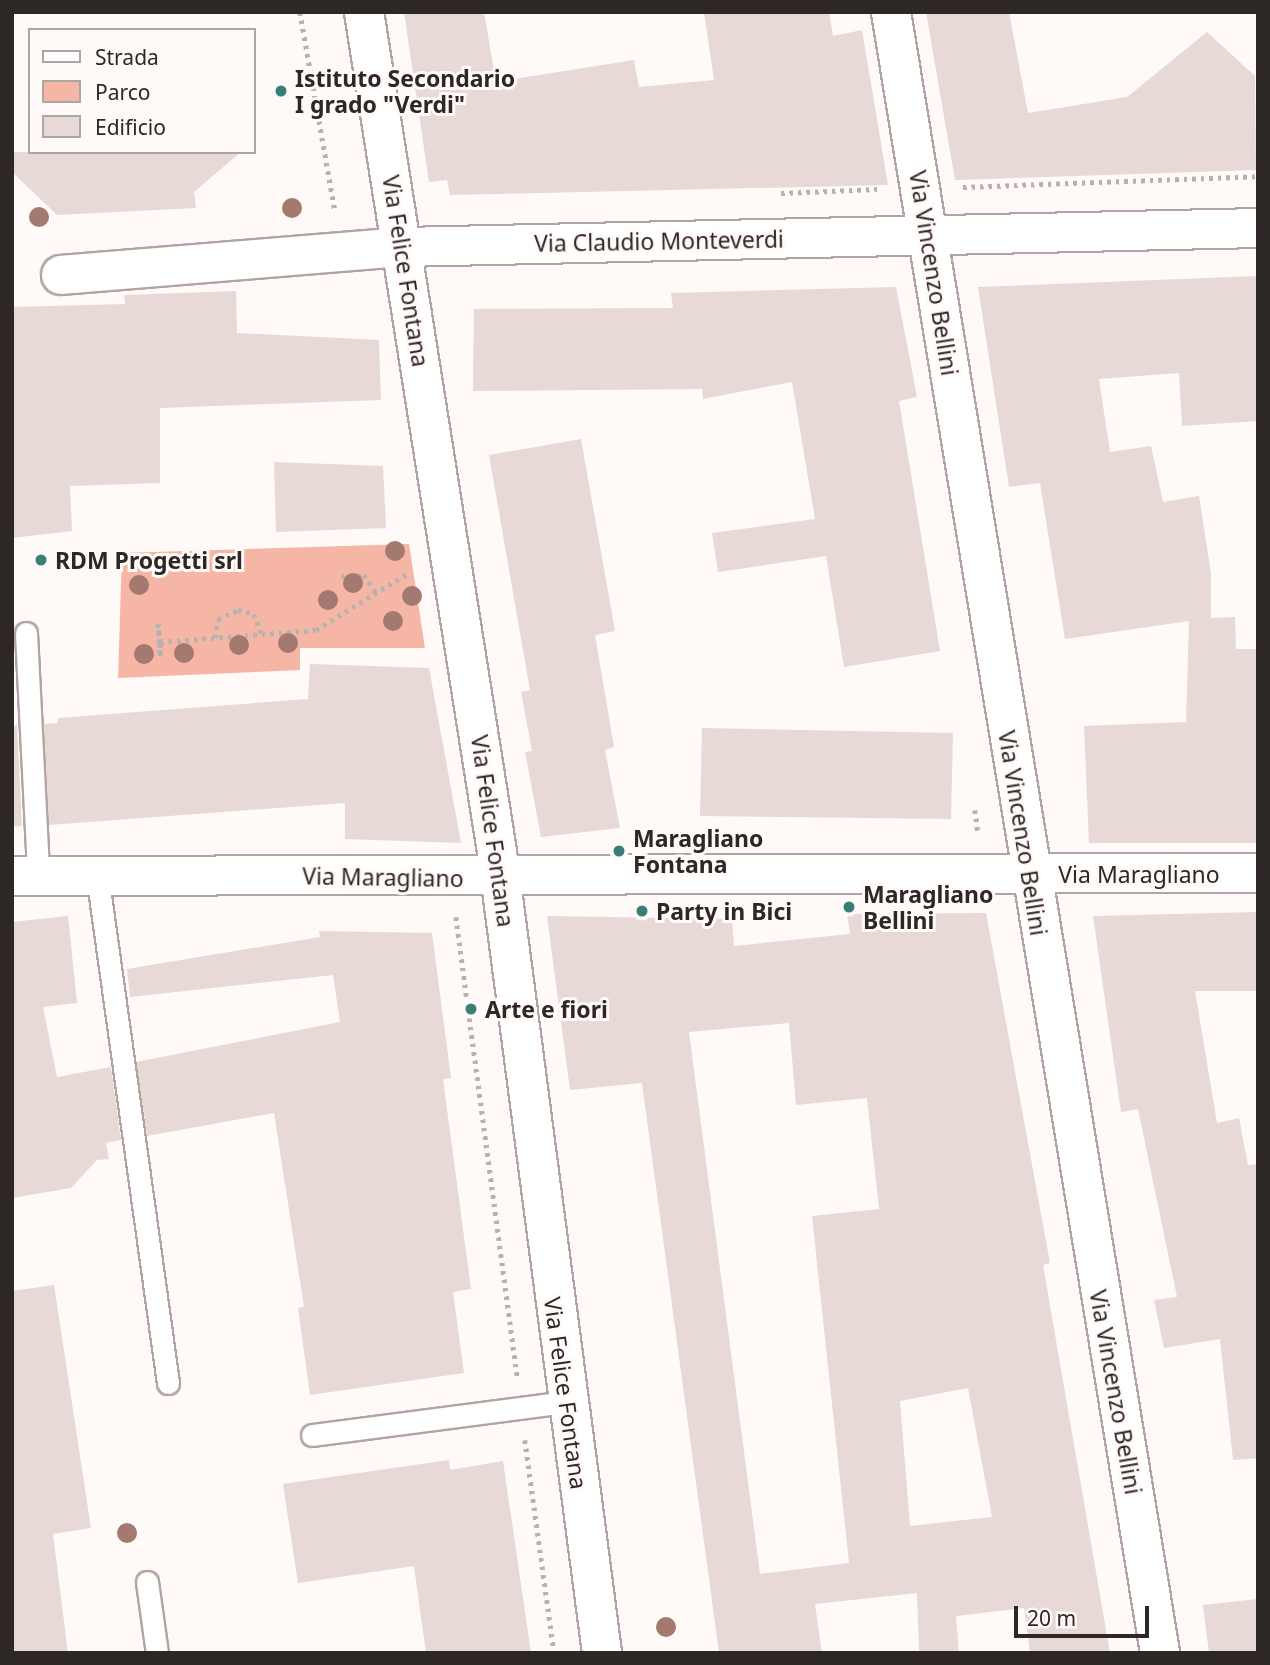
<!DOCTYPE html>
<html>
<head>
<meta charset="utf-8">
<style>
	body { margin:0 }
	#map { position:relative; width:1270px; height:1665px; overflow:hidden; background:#fff9f8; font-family:"Noto Sans",sans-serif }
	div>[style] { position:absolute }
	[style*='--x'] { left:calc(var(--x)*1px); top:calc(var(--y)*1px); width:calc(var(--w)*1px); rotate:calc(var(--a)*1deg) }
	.green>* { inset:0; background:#f6b6a6 }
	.building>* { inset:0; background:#e7d9d6 }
	.path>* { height:4.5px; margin-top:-2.25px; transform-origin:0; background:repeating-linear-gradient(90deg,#b7b2b0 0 3.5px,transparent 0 8.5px) }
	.roads { filter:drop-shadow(2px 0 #b1a4a1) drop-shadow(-2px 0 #b1a4a1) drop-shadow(0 2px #b1a4a1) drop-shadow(0 -2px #b1a4a1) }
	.lane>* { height:21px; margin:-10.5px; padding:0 10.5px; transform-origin:10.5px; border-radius:10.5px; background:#fff }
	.street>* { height:38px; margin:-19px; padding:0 19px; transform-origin:19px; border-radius:19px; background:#fff }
	.trees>* { width:20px; height:20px; margin:-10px; border-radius:50%; background:#a37970 }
	.dots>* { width:19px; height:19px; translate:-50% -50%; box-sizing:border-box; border:4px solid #fff9f8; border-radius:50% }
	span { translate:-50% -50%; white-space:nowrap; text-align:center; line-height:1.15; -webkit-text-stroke:6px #fff9f8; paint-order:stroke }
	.poi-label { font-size:23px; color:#2d2826; font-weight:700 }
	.left { translate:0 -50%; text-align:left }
	.street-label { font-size:23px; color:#2d2826 }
	.frame { position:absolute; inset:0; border:14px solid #2d2826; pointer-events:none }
	.legend { position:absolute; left:28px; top:28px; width:228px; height:126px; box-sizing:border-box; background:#fff9f8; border:2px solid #aba5a4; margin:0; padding:9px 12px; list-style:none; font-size:21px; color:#2d2826 }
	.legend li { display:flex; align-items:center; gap:14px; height:35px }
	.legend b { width:35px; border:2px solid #aba5a4 }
	.scale { position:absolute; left:1014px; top:1606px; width:135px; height:32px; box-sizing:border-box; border:4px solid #2d2826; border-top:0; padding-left:9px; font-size:21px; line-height:24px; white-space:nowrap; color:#2d2826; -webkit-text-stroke:5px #fff9f8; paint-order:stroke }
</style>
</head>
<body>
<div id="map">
	<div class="green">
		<div style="clip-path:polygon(409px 544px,425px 648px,300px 648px,300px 670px,118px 678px,122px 553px)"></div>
	</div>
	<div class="building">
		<div style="clip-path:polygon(404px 12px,484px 12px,496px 82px,634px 60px,639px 87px,714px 80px,704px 12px,829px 12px,833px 36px,862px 30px,888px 185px,450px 195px,447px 180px,429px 182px)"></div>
		<div style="clip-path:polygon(926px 12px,1009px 12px,1028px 113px,1127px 97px,1207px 32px,1255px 76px,1256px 170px,955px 180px)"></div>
		<div style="clip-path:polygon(12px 152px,241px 152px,194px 192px,196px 208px,57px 215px,12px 172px)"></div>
		<div style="clip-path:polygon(1258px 276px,1258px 421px,1182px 426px,1179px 373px,1099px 379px,1110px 452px,1151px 446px,1163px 502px,1199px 496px,1211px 573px,1211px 618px,1235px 617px,1236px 649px,1258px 649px,1258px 843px,1089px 843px,1084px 726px,1186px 722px,1189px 621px,1065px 639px,1040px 483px,1009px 487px,978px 287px)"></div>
		<div style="clip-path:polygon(896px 287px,917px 397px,899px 401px,940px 651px,844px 667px,826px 556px,718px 572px,712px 533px,815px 519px,792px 382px,703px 399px,702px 389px,473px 391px,474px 309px,673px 308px,671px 293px)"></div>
		<div style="clip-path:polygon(236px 291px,237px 333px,379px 340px,381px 400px,160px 408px,160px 483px,70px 486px,72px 531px,12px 538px,12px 307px,125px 304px,124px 295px)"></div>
		<div style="clip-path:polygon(581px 439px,615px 631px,595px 635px,614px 747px,605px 750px,620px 828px,541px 837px,525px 752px,532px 751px,521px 692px,530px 690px,489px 455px)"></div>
		<div style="clip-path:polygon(274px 462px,383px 466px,386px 528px,276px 532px)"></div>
		<div style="clip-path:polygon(310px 664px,429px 668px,461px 843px,345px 839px,345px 803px,49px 825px,44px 724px,58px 723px,58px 718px,308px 699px)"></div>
		<div style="clip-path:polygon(17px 725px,22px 826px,12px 827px,12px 726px)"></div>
		<div style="clip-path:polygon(702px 728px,953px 733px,951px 819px,700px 816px)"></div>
		<div style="clip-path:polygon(1258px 912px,1258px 991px,1195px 991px,1217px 1123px,1239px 1118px,1248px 1165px,1258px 1164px,1258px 1458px,1233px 1460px,1220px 1339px,1164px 1348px,1154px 1300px,1177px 1297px,1138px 1109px,1121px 1112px,1093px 916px)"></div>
		<div style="clip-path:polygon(evenodd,986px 913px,1050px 1263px,1043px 1265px,1110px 1653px,1030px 1653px,1024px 1608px,956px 1616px,959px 1653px,919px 1653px,917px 1593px,815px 1604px,822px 1653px,719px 1653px,642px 1083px,570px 1090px,547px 916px,732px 919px,734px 946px,850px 934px,847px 914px,986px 913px,789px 1023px,796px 1105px,867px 1098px,879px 1209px,812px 1216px,849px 1563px,760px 1574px,689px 1032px,789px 1023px,986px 913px,968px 1388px,992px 1517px,910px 1526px,900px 1401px,968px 1388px)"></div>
		<div style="clip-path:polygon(68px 916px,77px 1003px,43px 1007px,57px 1077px,111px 1067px,121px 1140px,106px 1143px,109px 1159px,97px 1160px,71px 1188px,12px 1198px,12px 922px)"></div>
		<div style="clip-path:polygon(319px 931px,432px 933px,451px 1078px,443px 1079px,471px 1289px,453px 1292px,464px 1373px,310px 1395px,298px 1308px,304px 1307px,274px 1113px,147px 1136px,136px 1062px,340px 1022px,333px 975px,130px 997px,127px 969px,320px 937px)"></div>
		<div style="clip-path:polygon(54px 1285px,91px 1528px,53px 1534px,68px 1653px,12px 1653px,12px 1291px)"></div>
		<div style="clip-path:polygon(449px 1460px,450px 1470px,503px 1461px,531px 1653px,426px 1653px,414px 1566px,298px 1583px,283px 1484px)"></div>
		<div style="clip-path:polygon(1258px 1599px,1258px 1653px,1209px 1653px,1203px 1605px)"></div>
	</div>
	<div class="path">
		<div style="--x:300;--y:12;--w:201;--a:80"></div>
		<div style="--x:963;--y:187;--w:295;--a:-2.1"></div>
		<div style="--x:781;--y:193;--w:96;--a:-2.4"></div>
		<div style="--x:341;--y:576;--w:23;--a:-2"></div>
		<div style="--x:364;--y:575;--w:22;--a:56"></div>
		<div style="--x:215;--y:638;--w:19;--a:-81"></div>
		<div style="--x:218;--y:619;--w:22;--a:-24"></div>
		<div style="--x:238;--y:610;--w:16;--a:14"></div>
		<div style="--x:254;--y:614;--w:22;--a:69"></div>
		<div style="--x:160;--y:642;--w:18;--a:-96"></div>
		<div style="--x:158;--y:624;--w:32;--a:86"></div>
		<div style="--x:160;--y:656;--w:14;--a:-90"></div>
		<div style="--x:160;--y:642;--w:156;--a:-4.4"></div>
		<div style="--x:316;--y:630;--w:110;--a:-31.7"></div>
		<div style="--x:975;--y:810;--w:22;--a:82"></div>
		<div style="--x:456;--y:917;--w:463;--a:82.4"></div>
		<div style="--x:525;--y:1440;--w:215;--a:82.2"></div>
	</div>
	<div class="roads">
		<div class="lane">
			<div style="--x:26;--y:633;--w:241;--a:87.1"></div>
			<div style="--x:97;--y:874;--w:514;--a:82.06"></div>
			<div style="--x:312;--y:1435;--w:256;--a:-7.4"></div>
			<div style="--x:147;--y:1582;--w:72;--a:82"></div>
		</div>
		<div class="street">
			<div style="--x:364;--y:12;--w:850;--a:81"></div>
			<div style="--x:497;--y:852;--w:808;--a:82.53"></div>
			<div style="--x:891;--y:12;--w:1663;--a:80.69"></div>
			<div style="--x:61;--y:275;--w:343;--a:-4.7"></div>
			<div style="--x:403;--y:247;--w:855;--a:-1.27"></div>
			<div style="--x:12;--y:876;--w:1246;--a:-0.14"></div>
		</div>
	</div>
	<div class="trees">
		<div style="left:292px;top:208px"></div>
		<div style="left:39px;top:217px"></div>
		<div style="left:395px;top:551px"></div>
		<div style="left:353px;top:583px"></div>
		<div style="left:139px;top:585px"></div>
		<div style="left:412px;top:596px"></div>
		<div style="left:328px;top:600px"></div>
		<div style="left:393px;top:621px"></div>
		<div style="left:288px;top:643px"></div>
		<div style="left:239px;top:645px"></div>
		<div style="left:184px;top:653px"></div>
		<div style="left:144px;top:654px"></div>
		<div style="left:127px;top:1533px"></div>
		<div style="left:666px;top:1627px"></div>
	</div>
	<div class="dots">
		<div style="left:281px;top:91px;background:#397f75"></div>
		<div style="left:41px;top:560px;background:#397f75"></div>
		<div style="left:619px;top:851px;background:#397f75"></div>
		<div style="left:849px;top:907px;background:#397f75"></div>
		<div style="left:642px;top:911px;background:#397f75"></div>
		<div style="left:471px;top:1009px;background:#397f75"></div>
	</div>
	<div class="poi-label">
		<span class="left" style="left:295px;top:91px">Istituto Secondario<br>I grado "Verdi"</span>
		<span class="left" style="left:55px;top:560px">RDM Progetti srl</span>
		<span class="left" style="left:633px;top:851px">Maragliano<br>Fontana</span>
		<span class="left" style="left:863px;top:907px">Maragliano<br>Bellini</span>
		<span class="left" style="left:656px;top:911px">Party in Bici</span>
		<span class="left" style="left:485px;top:1009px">Arte e fiori</span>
	</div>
	<div class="street-label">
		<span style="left:659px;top:241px;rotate:-1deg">Via Claudio Monteverdi</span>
		<span style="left:406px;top:271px;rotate:81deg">Via Felice Fontana</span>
		<span style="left:934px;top:273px;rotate:81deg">Via Vincenzo Bellini</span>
		<span style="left:493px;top:831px;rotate:82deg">Via Felice Fontana</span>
		<span style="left:1023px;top:833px;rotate:81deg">Via Vincenzo Bellini</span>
		<span style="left:1139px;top:874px">Via Maragliano</span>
		<span style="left:383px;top:877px;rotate:1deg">Via Maragliano</span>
		<span style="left:1116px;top:1392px;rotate:80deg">Via Vincenzo Bellini</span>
		<span style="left:566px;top:1393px;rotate:82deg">Via Felice Fontana</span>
	</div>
	<div class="frame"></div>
	<ul class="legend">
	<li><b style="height:9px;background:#fff"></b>Strada</li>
	<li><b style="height:19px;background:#f6b6a6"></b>Parco</li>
	<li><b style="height:19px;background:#e7d9d6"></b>Edificio</li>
	</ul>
	<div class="scale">20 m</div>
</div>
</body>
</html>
